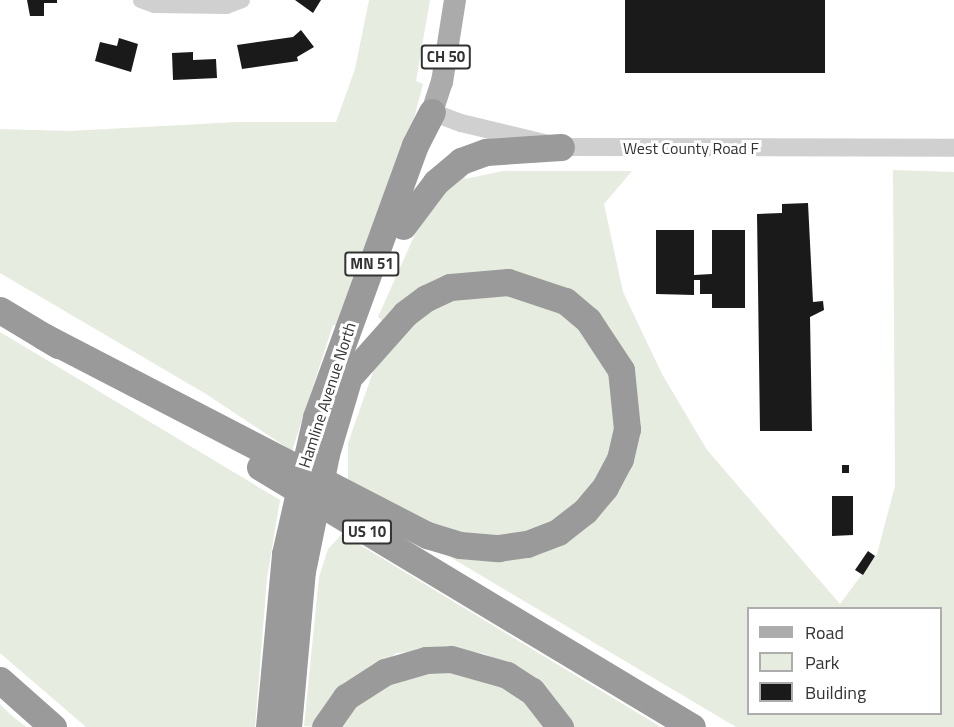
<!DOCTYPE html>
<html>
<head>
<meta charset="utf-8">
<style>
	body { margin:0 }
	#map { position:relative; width:954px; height:727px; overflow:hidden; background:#fff; font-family:"Titillium Web",sans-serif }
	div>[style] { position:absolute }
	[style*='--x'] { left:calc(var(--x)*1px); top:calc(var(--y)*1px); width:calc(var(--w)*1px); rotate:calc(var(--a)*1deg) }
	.green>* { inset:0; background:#e6ecdf }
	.building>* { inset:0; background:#1a1a1a }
	.minor>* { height:15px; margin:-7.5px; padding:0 7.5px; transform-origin:7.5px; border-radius:7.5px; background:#d0d0d0 }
	.tertiary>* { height:18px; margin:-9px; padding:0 9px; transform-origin:9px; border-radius:9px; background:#d0d0d0 }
	.primary>* { height:22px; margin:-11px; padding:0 11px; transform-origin:11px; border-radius:11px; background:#ababab }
	.motorway>* { height:27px; margin:-13.5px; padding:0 13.5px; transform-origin:13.5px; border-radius:13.5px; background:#9a9a9a }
	span { translate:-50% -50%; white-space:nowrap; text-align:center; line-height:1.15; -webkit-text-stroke:6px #fff; paint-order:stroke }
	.shield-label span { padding:2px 4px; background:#fff; border:2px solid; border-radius:4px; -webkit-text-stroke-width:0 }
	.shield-label { font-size:15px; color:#333; font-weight:700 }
	.street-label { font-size:16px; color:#333 }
	.legend { position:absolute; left:747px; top:607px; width:195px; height:108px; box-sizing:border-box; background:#fff; border:2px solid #adadad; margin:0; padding:8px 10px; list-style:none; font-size:18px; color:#333 }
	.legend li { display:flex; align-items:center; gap:12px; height:30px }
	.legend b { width:30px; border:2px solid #adadad }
</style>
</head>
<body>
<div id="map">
	<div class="green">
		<div style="clip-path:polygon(369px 0,430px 0,416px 81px,423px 84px,411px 130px,337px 326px,333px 325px,292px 451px,206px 394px,0 273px,0 129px,69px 131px,238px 122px,336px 122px,355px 69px)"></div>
		<div style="clip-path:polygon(evenodd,893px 170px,954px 172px,954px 727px,736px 727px,450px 557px,453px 551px,496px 555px,613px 488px,622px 356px,500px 273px,384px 322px,378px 317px,424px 214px,463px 172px,465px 179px,503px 171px,632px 171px,604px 204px,623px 292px,662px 374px,707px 450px,840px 604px,877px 554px,895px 486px,893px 170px,748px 608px,940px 608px,940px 714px,748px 714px,748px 608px)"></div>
		<div style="clip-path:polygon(495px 290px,561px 310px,604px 355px,618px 405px,607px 467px,567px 514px,510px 537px,444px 532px,348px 484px,348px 443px,378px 358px,427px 307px)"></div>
		<div style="clip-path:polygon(0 332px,280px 500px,267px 578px,255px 727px,86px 727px,0 653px)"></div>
		<div style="clip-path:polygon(342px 534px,661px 727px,571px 727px,507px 664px,485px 654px,458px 649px,396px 653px,314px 727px,304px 726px,319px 577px,328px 549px)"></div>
		<div style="clip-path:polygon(430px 667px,498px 679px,552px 727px,334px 727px,370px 688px)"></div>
		<div style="clip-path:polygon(0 704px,11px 715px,26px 727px,0 727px)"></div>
	</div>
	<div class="building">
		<div style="clip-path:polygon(27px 0,57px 0,57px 3px,44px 3px,44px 16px,30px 16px)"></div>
		<div style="clip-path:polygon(295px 0,321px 0,313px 13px)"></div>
		<div style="clip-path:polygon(625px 0,825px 0,825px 73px,625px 73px)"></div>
		<div style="clip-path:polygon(301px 30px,314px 47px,297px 57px,298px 61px,242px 69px,237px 45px,293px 37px)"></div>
		<div style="clip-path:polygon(119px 38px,138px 44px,131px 72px,95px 61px,100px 42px,117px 46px)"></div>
		<div style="clip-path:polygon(193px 52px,193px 60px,216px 59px,217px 78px,173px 80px,172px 53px)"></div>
		<div style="clip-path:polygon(808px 203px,813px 302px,823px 301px,824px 310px,810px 317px,812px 431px,760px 431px,757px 214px,782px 213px,782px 204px)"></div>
		<div style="clip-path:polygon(656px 230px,694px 230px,694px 275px,712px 274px,712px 230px,745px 230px,745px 308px,712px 308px,712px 294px,700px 294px,700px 280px,694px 280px,694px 295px,656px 294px)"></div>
		<div style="clip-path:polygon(842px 465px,849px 465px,849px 473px,842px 473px)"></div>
		<div style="clip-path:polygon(832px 496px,853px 496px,853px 535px,832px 536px)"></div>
		<div style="clip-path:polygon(868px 551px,875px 556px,863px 575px,855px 570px)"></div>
	</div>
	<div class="minor">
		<div style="--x:140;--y:0;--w:15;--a:20"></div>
		<div style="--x:154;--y:5;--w:72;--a:0.8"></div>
		<div style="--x:226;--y:6;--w:17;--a:-21"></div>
	</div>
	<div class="tertiary">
		<div style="--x:432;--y:112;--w:31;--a:21"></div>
		<div style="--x:461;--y:123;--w:103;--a:13.5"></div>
		<div style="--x:561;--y:147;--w:393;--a:0.1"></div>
	</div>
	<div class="primary">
		<div style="--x:432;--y:112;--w:32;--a:-72"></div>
		<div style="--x:442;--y:82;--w:83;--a:-81"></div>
	</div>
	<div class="motorway">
		<div style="--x:403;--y:226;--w:55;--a:-53.1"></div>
		<div style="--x:436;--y:182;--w:33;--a:-40"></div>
		<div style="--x:461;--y:161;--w:27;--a:-20"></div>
		<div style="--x:486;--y:152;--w:75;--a:-3.8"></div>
		<div style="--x:0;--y:310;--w:68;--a:31.1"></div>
		<div style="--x:43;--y:336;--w:433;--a:27.4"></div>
		<div style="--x:427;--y:535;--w:34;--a:17"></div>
		<div style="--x:460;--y:545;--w:38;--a:5"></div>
		<div style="--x:498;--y:548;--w:29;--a:-8"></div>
		<div style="--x:527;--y:544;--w:33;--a:-21"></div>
		<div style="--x:558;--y:532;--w:34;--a:-38"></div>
		<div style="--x:585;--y:511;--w:31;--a:-50"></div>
		<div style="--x:605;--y:487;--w:32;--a:-62"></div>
		<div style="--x:620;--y:459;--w:31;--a:-77"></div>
		<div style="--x:627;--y:429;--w:59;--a:-95.8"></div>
		<div style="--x:621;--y:370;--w:60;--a:-123.4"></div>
		<div style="--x:588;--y:320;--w:30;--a:-140"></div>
		<div style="--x:565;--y:301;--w:60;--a:-161.6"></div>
		<div style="--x:508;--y:282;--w:58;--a:175.1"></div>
		<div style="--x:450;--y:287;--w:26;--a:155"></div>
		<div style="--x:426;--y:298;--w:26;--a:143"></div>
		<div style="--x:405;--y:314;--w:84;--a:131.6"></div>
		<div style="--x:260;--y:467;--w:504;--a:31.04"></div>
		<div style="--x:0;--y:680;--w:71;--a:41.6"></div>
		<div style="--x:269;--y:727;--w:174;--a:-84.7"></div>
		<div style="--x:285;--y:554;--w:140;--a:-77.2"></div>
		<div style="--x:316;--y:417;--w:289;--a:-70"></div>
		<div style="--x:415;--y:145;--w:37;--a:-63"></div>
		<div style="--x:288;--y:727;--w:157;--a:-84.9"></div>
		<div style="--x:302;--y:571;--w:119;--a:-78.4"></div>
		<div style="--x:326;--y:454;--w:74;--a:-73.5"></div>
		<div style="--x:325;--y:727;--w:37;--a:-55"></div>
		<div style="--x:346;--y:697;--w:46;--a:-32.7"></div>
		<div style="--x:385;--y:672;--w:43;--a:-16.3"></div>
		<div style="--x:426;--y:660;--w:25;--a:-2"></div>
		<div style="--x:451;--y:659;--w:58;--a:15.9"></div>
		<div style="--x:507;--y:675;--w:30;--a:33"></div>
		<div style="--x:532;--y:691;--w:46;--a:52.1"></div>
	</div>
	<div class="shield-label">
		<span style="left:446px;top:57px">CH 50</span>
		<span style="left:372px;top:264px">MN 51</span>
		<span style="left:367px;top:532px">US 10</span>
	</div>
	<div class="street-label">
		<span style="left:691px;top:148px">West County Road F</span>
		<span style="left:327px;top:395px;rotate:-72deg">Hamline Avenue North</span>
	</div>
	<ul class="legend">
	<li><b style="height:8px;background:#ababab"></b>Road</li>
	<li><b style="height:16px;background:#e6ecdf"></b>Park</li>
	<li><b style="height:16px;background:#1a1a1a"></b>Building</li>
	</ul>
</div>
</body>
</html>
